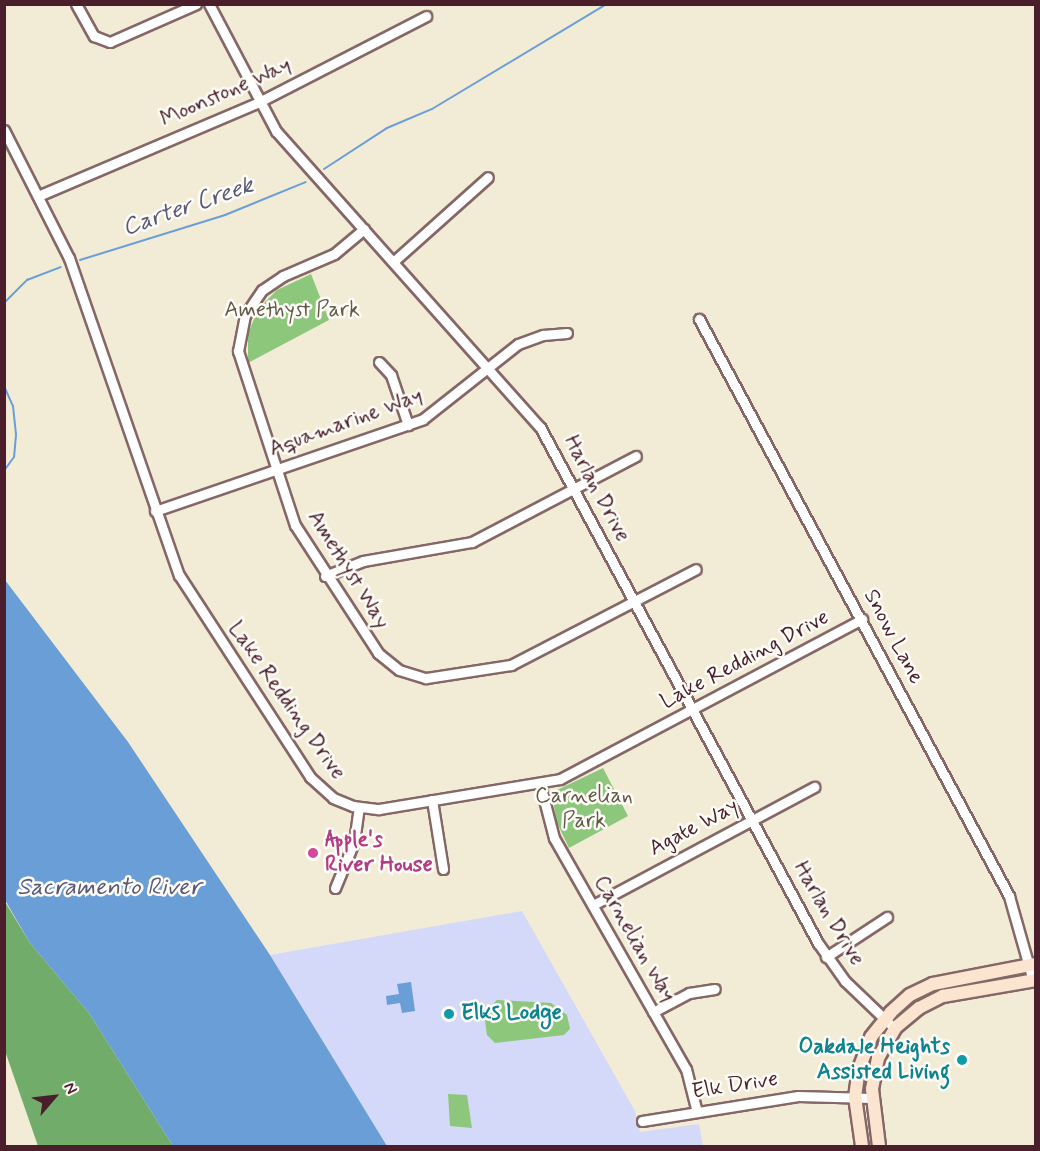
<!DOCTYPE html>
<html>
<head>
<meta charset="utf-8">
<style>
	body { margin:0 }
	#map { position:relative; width:1040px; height:1151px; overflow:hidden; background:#f2ecd7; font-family:Mynerve,sans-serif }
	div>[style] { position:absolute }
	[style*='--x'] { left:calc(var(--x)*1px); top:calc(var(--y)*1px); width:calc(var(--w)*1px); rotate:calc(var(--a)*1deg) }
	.built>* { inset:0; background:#d4d8f9 }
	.green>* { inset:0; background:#8dc77b }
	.forest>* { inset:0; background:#72ac6b }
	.water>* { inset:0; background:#6a9ed6 }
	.stream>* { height:2px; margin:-1px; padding:0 1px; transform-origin:1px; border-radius:1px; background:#6a9ed6 }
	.roads { filter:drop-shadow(2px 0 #856767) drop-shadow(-2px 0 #856767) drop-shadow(0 2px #856767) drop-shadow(0 -2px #856767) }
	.minor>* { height:9px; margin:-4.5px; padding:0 4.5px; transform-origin:4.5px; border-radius:4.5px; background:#fff }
	.secondary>* { height:12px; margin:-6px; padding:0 6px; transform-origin:6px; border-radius:6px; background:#fce5d0 }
	.dots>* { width:16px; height:16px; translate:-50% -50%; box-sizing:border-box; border:3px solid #fdfcf7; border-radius:50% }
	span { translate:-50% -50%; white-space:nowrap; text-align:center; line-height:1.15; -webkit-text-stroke:5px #fdfcf7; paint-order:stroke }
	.street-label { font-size:22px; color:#4a1f2b }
	.park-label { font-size:22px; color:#615a47 }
	.hotel-label { font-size:22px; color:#b23c85; font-weight:700 }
	.left { translate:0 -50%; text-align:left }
	.culture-label { font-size:22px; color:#0d838f; font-weight:700 }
	.right { translate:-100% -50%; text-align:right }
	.water-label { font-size:24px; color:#585878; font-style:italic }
	.frame { position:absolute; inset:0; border:6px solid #4a1f2b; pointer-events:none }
	.north { position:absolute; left:24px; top:1067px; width:60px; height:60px; -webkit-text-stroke:4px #fdfcf7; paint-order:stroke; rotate:62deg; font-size:16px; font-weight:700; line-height:24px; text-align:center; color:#4a1f2b }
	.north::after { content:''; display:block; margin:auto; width:21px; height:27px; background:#4a1f2b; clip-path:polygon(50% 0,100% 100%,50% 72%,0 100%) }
</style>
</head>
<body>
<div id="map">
	<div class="built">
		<div style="clip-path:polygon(522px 911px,635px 1111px,640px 1132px,699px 1124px,703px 1146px,387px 1146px,270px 955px)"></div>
	</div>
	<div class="green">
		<div style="clip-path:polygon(311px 274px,329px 320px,248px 363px,248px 333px,259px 308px,277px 290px)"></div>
		<div style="clip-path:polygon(603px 768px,628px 816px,569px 848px,557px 823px,552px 796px,557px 790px)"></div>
		<div style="clip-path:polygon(497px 1000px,551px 1003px,567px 1015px,570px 1029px,564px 1035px,495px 1043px,487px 1035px,484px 1013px)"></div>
		<div style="clip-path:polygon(448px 1094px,467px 1095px,472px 1128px,450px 1126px)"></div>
	</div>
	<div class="forest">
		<div style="clip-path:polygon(4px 900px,30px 943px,89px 1013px,173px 1146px,38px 1146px,5px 1051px)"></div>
	</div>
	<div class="water">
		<div style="clip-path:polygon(5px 580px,128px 742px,270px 955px,387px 1146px,173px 1146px,89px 1013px,30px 943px,5px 900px)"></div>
		<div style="clip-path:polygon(411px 982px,415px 1011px,402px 1013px,400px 1003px,387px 1005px,386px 996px,399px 994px,397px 984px)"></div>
	</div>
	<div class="stream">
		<div style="--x:324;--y:169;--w:75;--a:-33.1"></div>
		<div style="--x:387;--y:128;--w:49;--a:-22.9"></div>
		<div style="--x:432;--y:109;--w:204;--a:-31"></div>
		<div style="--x:80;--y:260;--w:152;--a:-17.2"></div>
		<div style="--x:225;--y:215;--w:87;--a:-22.2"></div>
		<div style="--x:4;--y:303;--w:33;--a:-45"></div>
		<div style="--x:27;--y:280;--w:36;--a:-21"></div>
		<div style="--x:4;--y:386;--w:22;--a:66"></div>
		<div style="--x:13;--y:406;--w:29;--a:84"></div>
		<div style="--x:16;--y:435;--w:22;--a:95"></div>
		<div style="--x:14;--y:457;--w:17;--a:126"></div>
	</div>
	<div class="roads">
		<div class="minor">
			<div style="--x:76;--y:4;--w:37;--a:61"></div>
			<div style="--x:94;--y:36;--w:17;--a:21"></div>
			<div style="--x:110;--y:42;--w:94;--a:-23.8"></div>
			<div style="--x:209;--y:4;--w:144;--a:62.2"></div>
			<div style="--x:276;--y:131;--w:397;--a:48.3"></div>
			<div style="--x:540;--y:427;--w:586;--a:61.69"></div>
			<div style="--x:818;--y:943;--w:47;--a:54.6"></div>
			<div style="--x:845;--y:981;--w:61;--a:43.7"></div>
			<div style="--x:4;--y:130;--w:144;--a:63.1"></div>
			<div style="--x:69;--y:258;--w:336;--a:70.9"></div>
			<div style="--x:179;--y:575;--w:241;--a:57"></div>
			<div style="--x:310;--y:777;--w:31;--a:42"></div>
			<div style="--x:333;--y:798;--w:22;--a:22"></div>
			<div style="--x:353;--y:806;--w:26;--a:7"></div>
			<div style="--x:379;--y:809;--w:183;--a:-9.4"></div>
			<div style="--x:560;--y:779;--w:342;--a:-27.9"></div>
			<div style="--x:38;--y:196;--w:240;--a:-23"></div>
			<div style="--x:259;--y:102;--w:188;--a:-27.2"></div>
			<div style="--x:364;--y:229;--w:39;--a:140"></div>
			<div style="--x:334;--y:254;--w:56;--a:156.7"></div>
			<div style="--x:283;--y:276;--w:25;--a:146"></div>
			<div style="--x:262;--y:290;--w:30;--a:124"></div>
			<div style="--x:245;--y:315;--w:37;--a:101"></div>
			<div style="--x:238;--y:351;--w:183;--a:71.9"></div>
			<div style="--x:295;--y:525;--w:153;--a:57"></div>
			<div style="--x:378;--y:653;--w:27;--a:39"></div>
			<div style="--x:399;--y:670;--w:28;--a:17"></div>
			<div style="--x:426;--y:678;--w:86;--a:-8.7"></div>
			<div style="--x:511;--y:665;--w:208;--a:-27.4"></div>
			<div style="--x:393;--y:262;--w:127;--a:-41.8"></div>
			<div style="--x:699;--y:319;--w:655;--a:61.75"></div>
			<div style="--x:1009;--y:896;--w:88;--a:74.2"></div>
			<div style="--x:379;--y:362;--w:18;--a:47"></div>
			<div style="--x:391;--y:375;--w:53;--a:71.2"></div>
			<div style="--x:155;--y:511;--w:283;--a:-18.9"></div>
			<div style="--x:423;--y:419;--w:121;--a:-38.3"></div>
			<div style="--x:518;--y:344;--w:27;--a:-20"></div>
			<div style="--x:543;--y:335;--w:24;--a:-5"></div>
			<div style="--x:325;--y:576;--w:41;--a:-21.5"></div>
			<div style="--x:363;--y:561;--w:111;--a:-9.9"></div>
			<div style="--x:472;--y:542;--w:185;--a:-27.7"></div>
			<div style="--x:540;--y:784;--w:56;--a:75.5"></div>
			<div style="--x:554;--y:838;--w:266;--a:60.3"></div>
			<div style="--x:686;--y:1069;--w:44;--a:75.7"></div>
			<div style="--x:432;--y:800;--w:70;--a:80.9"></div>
			<div style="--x:335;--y:888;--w:50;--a:-67.6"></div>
			<div style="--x:354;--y:842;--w:35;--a:-82"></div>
			<div style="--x:593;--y:905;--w:251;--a:-28.1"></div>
			<div style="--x:826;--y:957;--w:73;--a:-33.3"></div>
			<div style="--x:653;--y:1012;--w:41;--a:-27.8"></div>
			<div style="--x:689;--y:993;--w:26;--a:-9"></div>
			<div style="--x:642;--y:1121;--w:158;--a:-9.1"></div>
			<div style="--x:798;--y:1096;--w:73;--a:1.6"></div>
		</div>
		<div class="secondary">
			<div style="--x:862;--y:1146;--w:49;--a:-98.1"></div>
			<div style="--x:855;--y:1097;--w:28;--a:-82"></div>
			<div style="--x:859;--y:1069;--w:34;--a:-69"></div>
			<div style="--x:871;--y:1037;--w:32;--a:-51"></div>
			<div style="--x:891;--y:1012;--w:25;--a:-42"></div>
			<div style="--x:910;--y:995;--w:25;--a:-26"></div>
			<div style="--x:933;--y:984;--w:105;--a:-11"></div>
			<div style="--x:879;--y:1146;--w:57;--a:-97"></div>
			<div style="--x:872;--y:1089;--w:32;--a:-79"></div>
			<div style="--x:878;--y:1058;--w:34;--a:-60"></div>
			<div style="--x:895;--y:1028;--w:31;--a:-40"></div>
			<div style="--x:919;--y:1008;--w:27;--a:-27"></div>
			<div style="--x:943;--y:996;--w:94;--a:-9.8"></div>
		</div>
	</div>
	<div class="dots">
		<div style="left:313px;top:853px;background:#d1479c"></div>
		<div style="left:449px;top:1014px;background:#0f9aa8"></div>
		<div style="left:962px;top:1060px;background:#0f9aa8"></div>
	</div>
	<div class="street-label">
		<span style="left:226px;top:93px;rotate:-24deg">Moonstone Way</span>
		<span style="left:346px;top:423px;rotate:-20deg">Aquamarine Way</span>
		<span style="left:596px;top:489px;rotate:62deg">Harlan Drive</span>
		<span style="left:348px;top:570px;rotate:58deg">Amethyst Way</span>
		<span style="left:893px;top:637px;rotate:62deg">Snow Lane</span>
		<span style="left:745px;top:660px;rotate:-28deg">Lake Redding Drive</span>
		<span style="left:286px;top:701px;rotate:55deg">Lake Redding Drive</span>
		<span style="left:694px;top:828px;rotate:-28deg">Agate Way</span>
		<span style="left:828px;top:914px;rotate:59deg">Harlan Drive</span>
		<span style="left:634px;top:939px;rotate:60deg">Carnelian Way</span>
		<span style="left:735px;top:1086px;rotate:-9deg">Elk Drive</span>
	</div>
	<div class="park-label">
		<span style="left:292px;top:311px">Amethyst Park</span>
		<span style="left:584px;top:809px">Carnelian<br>Park</span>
	</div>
	<div class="hotel-label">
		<span class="left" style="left:325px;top:853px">Apple's<br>River House</span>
	</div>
	<div class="culture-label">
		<span class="left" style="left:461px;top:1014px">Elks Lodge</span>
		<span class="right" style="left:950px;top:1060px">Oakdale Heights<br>Assisted Living</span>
	</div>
	<div class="water-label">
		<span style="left:188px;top:207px;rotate:-19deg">Carter Creek</span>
		<span style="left:109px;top:888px">Sacramento River</span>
	</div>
	<div class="frame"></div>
	<div class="north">N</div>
</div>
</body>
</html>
